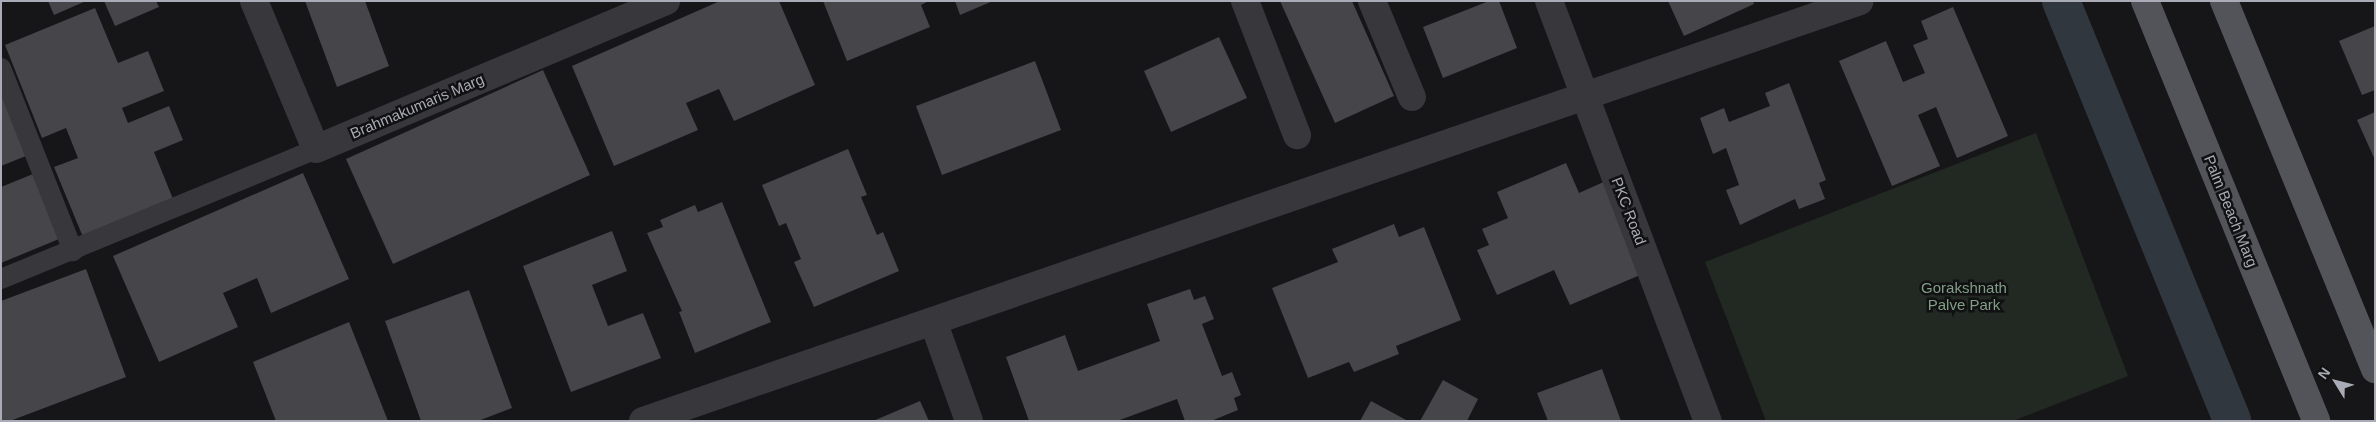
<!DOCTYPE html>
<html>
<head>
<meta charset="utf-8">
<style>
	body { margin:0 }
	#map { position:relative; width:2376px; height:422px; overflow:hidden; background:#161517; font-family:Helvetica,sans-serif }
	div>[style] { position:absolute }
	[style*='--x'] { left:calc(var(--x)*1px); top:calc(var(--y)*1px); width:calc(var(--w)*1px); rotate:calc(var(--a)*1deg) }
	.green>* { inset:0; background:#222923 }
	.canal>* { height:38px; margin:-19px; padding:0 19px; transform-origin:19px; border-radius:19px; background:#30373f }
	.building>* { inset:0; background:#45454a }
	.service>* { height:20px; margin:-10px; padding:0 10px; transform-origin:10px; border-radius:10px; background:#37373c }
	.minor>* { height:28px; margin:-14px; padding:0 14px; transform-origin:14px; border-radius:14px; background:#37373c }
	.primary>* { height:28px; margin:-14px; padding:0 14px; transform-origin:14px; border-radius:14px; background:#53545a }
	span { translate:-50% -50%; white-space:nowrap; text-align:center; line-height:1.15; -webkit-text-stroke:5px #111012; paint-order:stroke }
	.street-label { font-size:15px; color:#a9abb6 }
	.park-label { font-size:15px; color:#819f86 }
	.frame { position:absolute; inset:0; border:2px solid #a9abb6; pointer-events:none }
	.north { position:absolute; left:2311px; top:357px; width:50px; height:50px; -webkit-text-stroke:4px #111012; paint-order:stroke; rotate:306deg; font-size:14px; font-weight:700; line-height:20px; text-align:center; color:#a9abb6 }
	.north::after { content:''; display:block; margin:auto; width:18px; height:22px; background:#a9abb6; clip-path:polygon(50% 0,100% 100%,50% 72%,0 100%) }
</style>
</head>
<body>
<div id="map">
	<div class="green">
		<div style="clip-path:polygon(2036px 133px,2128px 376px,2013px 421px,1766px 421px,1705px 262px)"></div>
	</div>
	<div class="canal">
		<div style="--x:2061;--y:1;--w:453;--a:67.8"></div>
	</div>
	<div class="building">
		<div style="clip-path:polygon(48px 1px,86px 1px,54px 15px)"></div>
		<div style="clip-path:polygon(104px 1px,156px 1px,159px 7px,115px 26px)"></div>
		<div style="clip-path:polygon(305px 1px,365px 1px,389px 66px,337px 87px)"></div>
		<div style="clip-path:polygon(720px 1px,779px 1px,815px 85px,734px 121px,719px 89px,686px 103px,698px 130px,614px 166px,572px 66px)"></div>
		<div style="clip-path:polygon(823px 1px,929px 1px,921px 5px,930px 27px,847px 61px)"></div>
		<div style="clip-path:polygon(955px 1px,993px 1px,960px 15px)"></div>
		<div style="clip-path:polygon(1280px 1px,1352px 1px,1394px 96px,1335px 123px)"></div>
		<div style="clip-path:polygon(1489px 1px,1499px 1px,1517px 48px,1443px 78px,1423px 27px)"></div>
		<div style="clip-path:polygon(1668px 1px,1753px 1px,1754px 4px,1684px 36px)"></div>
		<div style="clip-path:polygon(1953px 7px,2008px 136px,1957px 158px,1936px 107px,1918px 115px,1940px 166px,1892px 186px,1839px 61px,1886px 41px,1903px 82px,1925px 73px,1913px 45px,1928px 39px,1921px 21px)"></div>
		<div style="clip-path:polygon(95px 8px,118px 63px,148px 51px,164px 91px,122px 108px,128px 123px,169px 106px,183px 140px,154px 152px,173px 199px,83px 237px,54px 167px,78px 158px,66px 128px,42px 138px,5px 45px)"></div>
		<div style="clip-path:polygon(2375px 26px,2375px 90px,2362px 95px,2339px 41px)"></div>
		<div style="clip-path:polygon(1219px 37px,1247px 98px,1171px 132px,1144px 71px)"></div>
		<div style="clip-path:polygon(1035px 61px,1061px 130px,942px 175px,916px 106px)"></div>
		<div style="clip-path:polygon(543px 70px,590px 175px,393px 264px,346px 159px)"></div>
		<div style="clip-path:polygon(1789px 83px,1826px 180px,1819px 183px,1825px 199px,1799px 209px,1795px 199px,1740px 225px,1726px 190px,1739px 185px,1726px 148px,1713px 154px,1700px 118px,1724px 108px,1729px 122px,1770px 106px,1765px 93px)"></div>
		<div style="clip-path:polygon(1px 94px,26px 156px,1px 166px)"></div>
		<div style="clip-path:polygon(2375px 112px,2375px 160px,2357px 120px)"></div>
		<div style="clip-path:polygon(848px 149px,867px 195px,861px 197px,877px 235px,883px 232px,899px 271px,814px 307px,794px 262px,801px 259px,786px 223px,779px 226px,762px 185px)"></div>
		<div style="clip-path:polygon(1566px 163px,1579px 193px,1608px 180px,1647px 272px,1570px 305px,1554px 270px,1497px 295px,1477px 250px,1489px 245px,1482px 229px,1508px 218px,1497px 192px)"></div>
		<div style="clip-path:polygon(303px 173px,349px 279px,271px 313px,257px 278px,223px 293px,238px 327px,159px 362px,113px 256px)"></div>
		<div style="clip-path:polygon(33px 174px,59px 239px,1px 263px,1px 187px)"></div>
		<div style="clip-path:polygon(722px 202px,771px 322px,695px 353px,679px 312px,682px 311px,647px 233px,663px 227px,660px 220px,695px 205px,698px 212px)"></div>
		<div style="clip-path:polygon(1394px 224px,1399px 237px,1424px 227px,1461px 320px,1396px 346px,1399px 354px,1354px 372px,1349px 362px,1308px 378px,1272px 288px,1338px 262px,1332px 249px)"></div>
		<div style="clip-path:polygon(612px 231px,627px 271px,592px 285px,608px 326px,643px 313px,661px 358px,571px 392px,523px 266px)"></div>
		<div style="clip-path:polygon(86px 269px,126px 377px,10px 421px,1px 421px,1px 301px)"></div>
		<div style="clip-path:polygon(1190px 289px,1194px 300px,1205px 296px,1214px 319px,1202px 324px,1222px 376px,1232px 372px,1241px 395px,1234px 398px,1238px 410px,1211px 421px,1185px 421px,1177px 399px,1117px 421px,1029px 421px,1006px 357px,1065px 335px,1078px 371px,1160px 341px,1147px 304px)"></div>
		<div style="clip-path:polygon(469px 290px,512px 408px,478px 421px,421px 421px,385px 321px)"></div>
		<div style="clip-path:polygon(349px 322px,388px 421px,276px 421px,253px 362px)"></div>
		<div style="clip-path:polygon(1602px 369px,1621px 421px,1548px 421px,1537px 393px)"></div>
		<div style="clip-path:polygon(1443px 380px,1478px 399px,1467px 421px,1420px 421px)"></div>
		<div style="clip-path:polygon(920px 401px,929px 421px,873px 421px)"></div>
		<div style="clip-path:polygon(1371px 401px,1408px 421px,1360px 421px)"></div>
	</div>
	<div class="service">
		<div style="--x:1;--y:68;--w:197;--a:68.5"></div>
		<div style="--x:1;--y:279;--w:341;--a:-22.4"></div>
	</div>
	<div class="minor">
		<div style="--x:254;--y:1;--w:160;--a:67.3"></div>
		<div style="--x:316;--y:149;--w:380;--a:-22.9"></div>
		<div style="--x:1245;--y:1;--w:144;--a:68.8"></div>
		<div style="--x:1372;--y:1;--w:104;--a:67.4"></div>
		<div style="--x:1549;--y:1;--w:449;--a:69.3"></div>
		<div style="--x:933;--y:321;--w:106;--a:70.2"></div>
		<div style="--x:643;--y:421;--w:1287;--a:-19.04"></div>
	</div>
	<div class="primary">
		<div style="--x:2145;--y:1;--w:453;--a:67.8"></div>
		<div style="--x:2224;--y:1;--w:398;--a:67.7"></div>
	</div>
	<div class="street-label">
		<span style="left:417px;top:106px;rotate:-23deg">Brahmakumaris Marg</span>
		<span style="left:1629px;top:211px;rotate:69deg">PKC Road</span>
		<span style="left:2231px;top:211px;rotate:68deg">Palm Beach Marg</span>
	</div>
	<div class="park-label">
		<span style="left:1964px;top:296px">Gorakshnath<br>Palve Park</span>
	</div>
	<div class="frame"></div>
	<div class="north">N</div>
</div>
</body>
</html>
